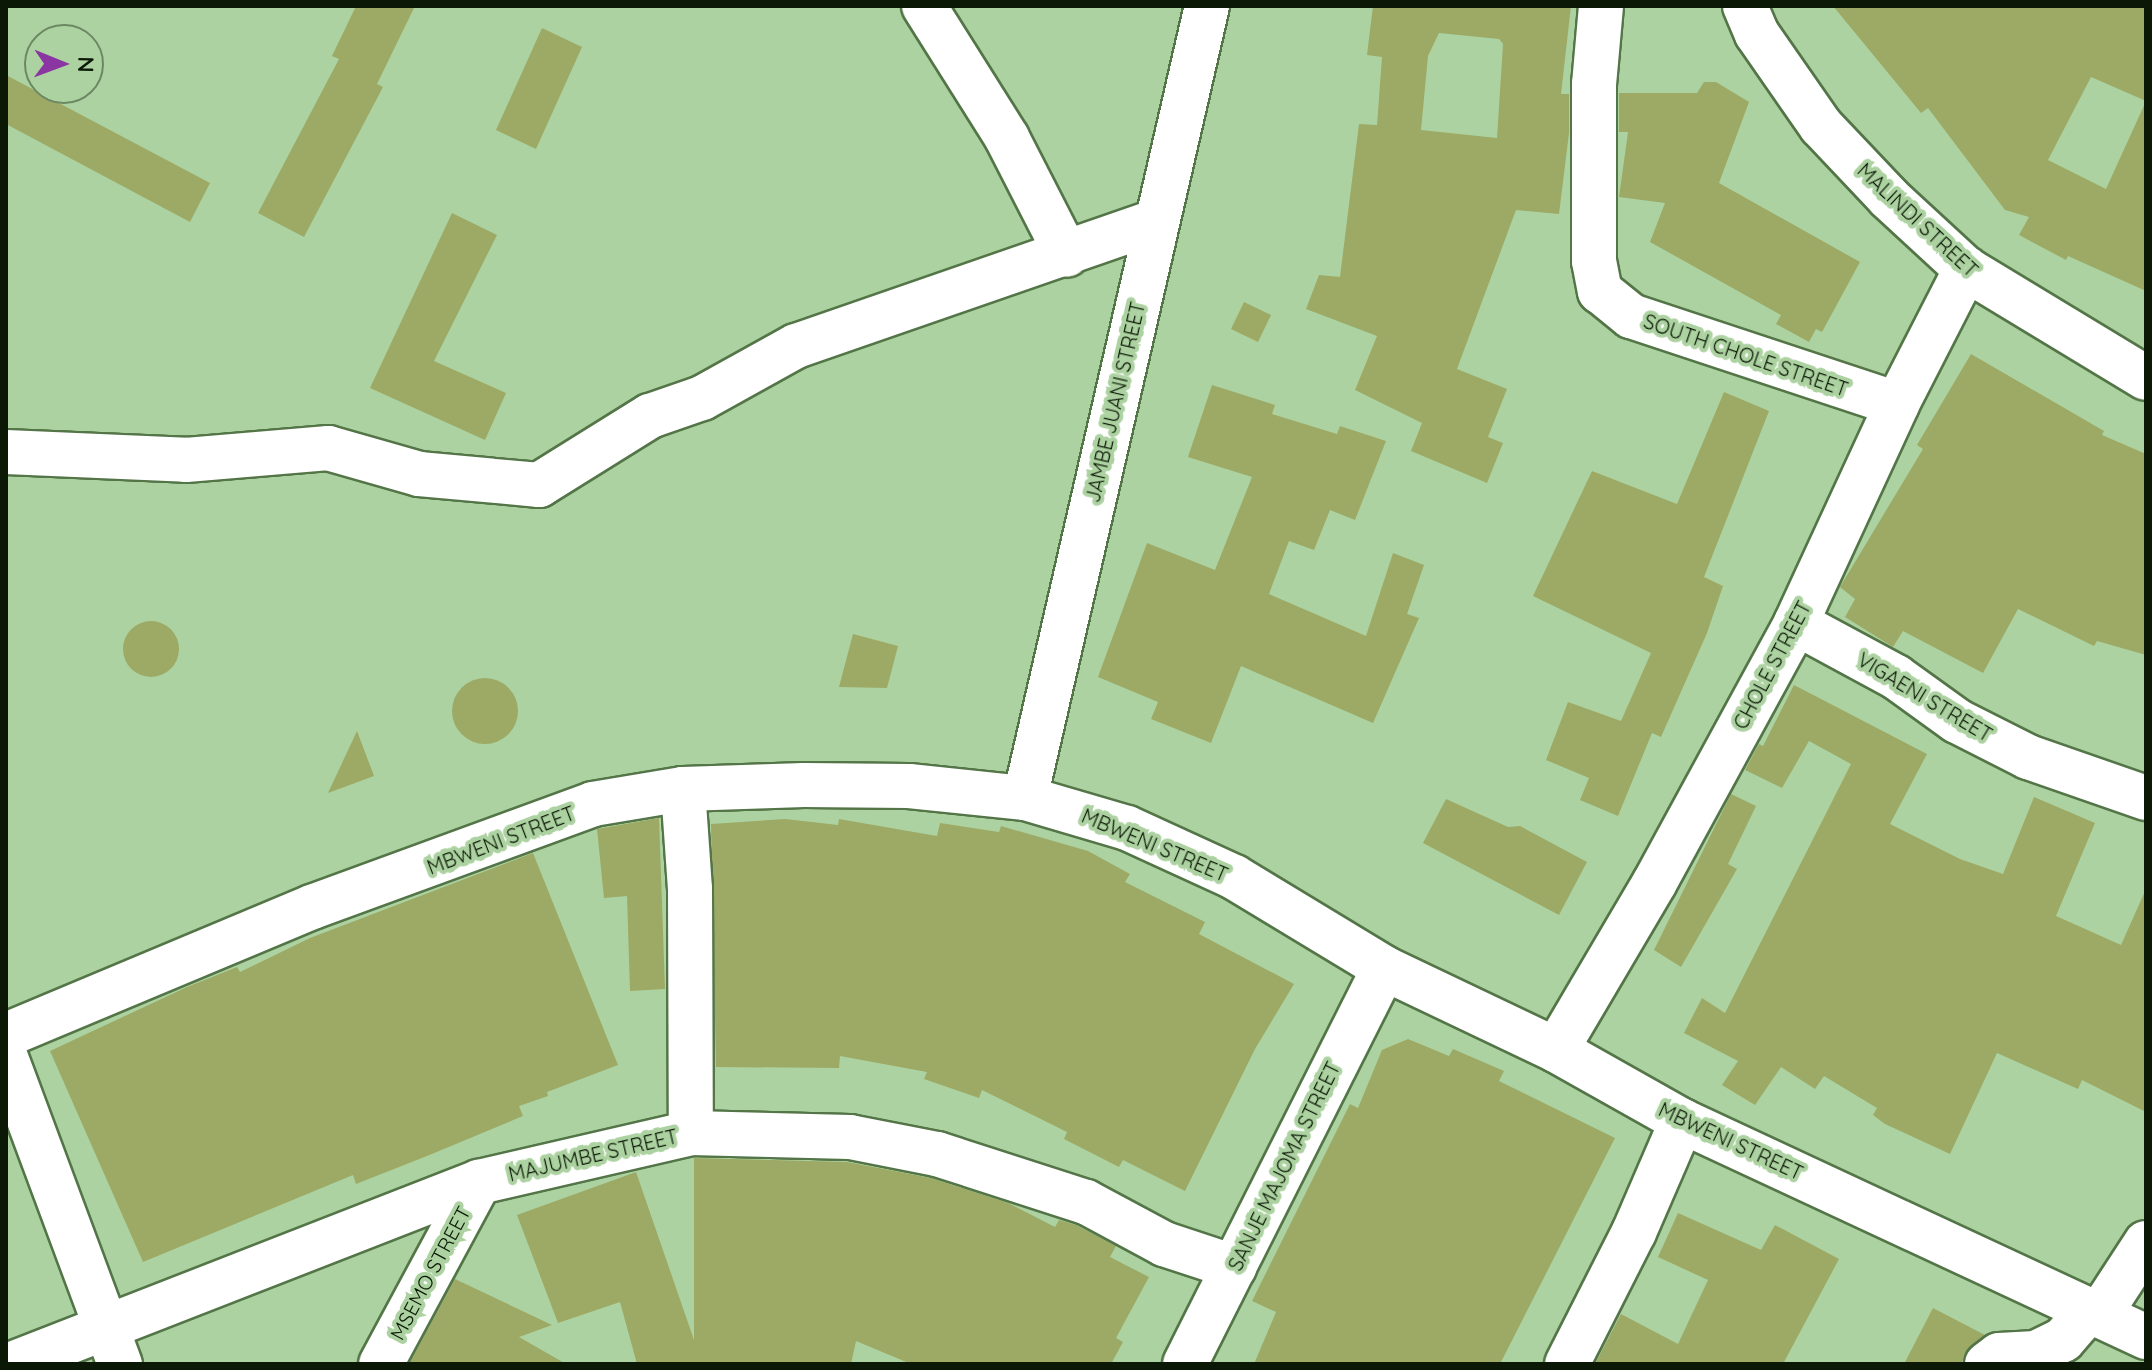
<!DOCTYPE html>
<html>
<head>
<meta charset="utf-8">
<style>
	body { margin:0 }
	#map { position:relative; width:2152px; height:1370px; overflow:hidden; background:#add2a1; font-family:Quicksand,sans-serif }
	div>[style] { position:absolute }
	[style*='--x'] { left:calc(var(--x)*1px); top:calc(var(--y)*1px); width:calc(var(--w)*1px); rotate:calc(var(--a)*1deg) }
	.building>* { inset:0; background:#9caa65 }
	.round { border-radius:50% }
	.roads { filter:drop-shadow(2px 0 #537547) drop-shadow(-2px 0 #537547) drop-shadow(0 2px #537547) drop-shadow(0 -2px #537547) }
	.minor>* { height:44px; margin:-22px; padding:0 22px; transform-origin:22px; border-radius:22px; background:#fff }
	span { translate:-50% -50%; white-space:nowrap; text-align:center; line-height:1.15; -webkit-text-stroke:8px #add2a1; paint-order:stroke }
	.street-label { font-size:20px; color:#0b1806 }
	.frame { position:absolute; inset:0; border:8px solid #0b1806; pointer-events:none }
	.north { position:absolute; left:24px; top:24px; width:80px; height:80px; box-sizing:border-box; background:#add2a1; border:2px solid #6c8863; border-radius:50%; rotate:91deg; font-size:22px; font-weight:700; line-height:32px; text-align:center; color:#0b1806 }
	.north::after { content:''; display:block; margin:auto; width:28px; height:36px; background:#8a35a2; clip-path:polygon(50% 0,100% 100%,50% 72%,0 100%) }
</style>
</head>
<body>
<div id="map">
	<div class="building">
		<div style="clip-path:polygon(356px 6px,415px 6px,377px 84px,383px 87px,304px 237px,258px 213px,339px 59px,332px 56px)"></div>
		<div style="clip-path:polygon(evenodd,1373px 6px,1571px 6px,1561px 94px,1569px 94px,1569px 133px,1559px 214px,1516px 210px,1457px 369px,1507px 389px,1488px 437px,1503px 443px,1487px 483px,1411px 451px,1422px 423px,1355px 390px,1377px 336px,1306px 309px,1319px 275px,1340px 277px,1359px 124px,1377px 125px,1382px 57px,1367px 55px,1373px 6px,1439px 33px,1499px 39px,1503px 44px,1497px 138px,1421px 130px,1428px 56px,1439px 33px)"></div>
		<div style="clip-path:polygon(evenodd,1833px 6px,2146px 6px,2146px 291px,2068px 256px,2066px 260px,2019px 235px,2029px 217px,2005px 210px,1928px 108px,1921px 113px,1833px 6px,2091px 77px,2146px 101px,2106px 189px,2048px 160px,2091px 77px)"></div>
		<div style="clip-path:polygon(542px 28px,582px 47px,536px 149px,496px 130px)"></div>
		<div style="clip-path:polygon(6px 75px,210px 183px,190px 222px,6px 124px)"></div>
		<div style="clip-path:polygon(1704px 82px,1716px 82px,1749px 102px,1719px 183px,1860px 262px,1822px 332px,1816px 329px,1809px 342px,1776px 324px,1781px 315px,1650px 242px,1665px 203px,1619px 197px,1628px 132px,1619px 132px,1619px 93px,1697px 93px)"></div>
		<div style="clip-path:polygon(452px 213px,497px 235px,434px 361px,506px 393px,485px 440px,370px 388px)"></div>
		<div style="clip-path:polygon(1244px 302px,1271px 315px,1258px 342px,1231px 329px)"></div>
		<div style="clip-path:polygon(1971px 354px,2104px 431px,2102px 435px,2146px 454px,2146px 655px,2097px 641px,2094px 646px,2018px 609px,1983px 673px,1903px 631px,1893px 647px,1845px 617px,1855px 599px,1840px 587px,1923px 449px,1917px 445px)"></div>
		<div style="clip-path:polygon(1212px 385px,1275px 405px,1272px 414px,1337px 434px,1340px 426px,1386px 441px,1355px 520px,1330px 510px,1314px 550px,1289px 541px,1269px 594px,1366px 636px,1393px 553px,1424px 565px,1407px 614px,1419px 618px,1373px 723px,1241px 666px,1211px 743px,1151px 719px,1158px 702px,1098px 677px,1147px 543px,1215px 570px,1252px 477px,1188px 457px)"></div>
		<div style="clip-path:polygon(1724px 392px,1769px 411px,1704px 577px,1723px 586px,1707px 633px,1661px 737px,1652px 733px,1618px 816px,1580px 800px,1589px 778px,1546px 760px,1568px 702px,1621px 721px,1651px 653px,1533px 596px,1592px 471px,1677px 504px)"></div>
		<div class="round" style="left:123px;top:621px;width:56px;height:56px"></div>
		<div style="clip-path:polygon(853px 634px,898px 646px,887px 688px,839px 687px)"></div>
		<div class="round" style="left:452px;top:678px;width:66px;height:66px"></div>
		<div style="clip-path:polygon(1794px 685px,1927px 754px,1890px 824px,1960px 859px,2003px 874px,2034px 797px,2095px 823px,2056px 916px,2121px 945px,2146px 889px,2146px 1112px,2082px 1080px,2078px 1089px,1997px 1053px,1950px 1154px,1885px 1124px,1873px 1115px,1877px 1108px,1824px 1076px,1815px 1089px,1781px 1067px,1755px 1105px,1722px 1085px,1738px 1061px,1684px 1033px,1702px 998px,1725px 1013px,1851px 764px,1809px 741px,1782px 788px,1745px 770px,1759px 744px,1763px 746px)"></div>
		<div style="clip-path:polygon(357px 731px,374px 776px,328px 793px)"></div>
		<div style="clip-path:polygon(1731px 794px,1756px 806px,1728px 864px,1737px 869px,1681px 967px,1654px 950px)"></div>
		<div style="clip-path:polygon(1446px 799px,1508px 827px,1520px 826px,1587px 862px,1559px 915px,1423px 843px)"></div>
		<div style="clip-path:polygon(659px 818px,665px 989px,630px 991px,627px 896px,604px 898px,597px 829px)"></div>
		<div style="clip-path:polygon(785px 819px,838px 825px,839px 819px,937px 836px,940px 823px,999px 832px,1001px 826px,1088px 851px,1130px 874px,1125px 882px,1205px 922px,1199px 934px,1294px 984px,1255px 1049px,1185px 1191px,1123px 1160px,1119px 1167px,1064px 1139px,1067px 1132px,982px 1090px,979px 1098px,924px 1079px,927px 1072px,840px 1056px,839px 1068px,716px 1067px,711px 824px)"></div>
		<div style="clip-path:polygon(533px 853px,618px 1065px,547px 1092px,548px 1096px,519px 1106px,523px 1116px,427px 1156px,356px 1184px,353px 1175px,143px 1262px,50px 1051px,187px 987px,237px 967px,240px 972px,310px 938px)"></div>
		<div style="clip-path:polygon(1408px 1039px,1449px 1056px,1453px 1049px,1504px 1071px,1499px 1081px,1615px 1138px,1500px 1364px,1254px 1364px,1276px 1312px,1252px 1301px,1350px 1104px,1358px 1108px,1382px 1050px)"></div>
		<div style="clip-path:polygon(694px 1158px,847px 1162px,931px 1178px,1008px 1203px,1055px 1227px,1059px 1220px,1076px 1225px,1116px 1246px,1110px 1257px,1149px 1277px,1116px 1338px,1123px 1342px,1111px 1364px,911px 1364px,856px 1341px,851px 1364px,637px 1364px,620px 1302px,558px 1323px,517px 1215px,636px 1172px,694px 1340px)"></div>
		<div style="clip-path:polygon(1678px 1213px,1761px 1250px,1775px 1225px,1839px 1259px,1783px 1364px,1595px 1364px,1621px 1314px,1678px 1344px,1708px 1280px,1658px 1257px)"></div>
		<div style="clip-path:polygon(455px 1279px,552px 1325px,519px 1337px,566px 1364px,409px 1364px)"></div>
		<div style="clip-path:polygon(1933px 1308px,1985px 1335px,1964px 1354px,1962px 1364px,1904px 1364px)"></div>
	</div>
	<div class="roads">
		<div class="minor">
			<div style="--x:924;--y:6;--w:156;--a:57.8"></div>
			<div style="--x:1007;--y:138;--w:131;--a:62.9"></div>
			<div style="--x:1601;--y:6;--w:78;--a:95.1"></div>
			<div style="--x:1594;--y:84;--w:177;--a:90"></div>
			<div style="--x:1594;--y:261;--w:31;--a:79"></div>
			<div style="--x:1600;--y:291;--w:40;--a:39"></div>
			<div style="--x:1631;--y:316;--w:280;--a:18.3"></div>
			<div style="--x:1745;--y:6;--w:30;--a:67"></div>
			<div style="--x:1757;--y:34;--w:112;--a:55.2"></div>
			<div style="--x:1821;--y:126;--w:99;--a:46.6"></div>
			<div style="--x:1889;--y:198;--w:105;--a:42.7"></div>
			<div style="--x:1966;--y:269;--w:210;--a:31.2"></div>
			<div style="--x:6;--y:452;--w:180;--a:2.5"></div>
			<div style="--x:186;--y:460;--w:143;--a:-4.8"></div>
			<div style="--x:328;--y:448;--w:95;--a:15.9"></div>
			<div style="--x:419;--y:474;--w:121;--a:5.2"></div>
			<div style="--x:539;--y:485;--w:131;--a:-31.9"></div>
			<div style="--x:650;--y:416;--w:55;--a:-19.1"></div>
			<div style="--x:702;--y:398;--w:107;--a:-29"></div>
			<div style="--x:796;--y:346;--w:380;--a:-19.1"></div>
			<div style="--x:1796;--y:623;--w:114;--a:28.4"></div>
			<div style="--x:1896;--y:677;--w:75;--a:35.8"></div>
			<div style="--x:1957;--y:721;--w:80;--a:26.9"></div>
			<div style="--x:2028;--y:757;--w:125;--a:19.2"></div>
			<div style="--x:683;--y:789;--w:100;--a:86"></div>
			<div style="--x:690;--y:889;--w:244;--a:89.8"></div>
			<div style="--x:1025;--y:798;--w:813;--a:-77.06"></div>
			<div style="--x:6;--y:1035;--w:332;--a:-22.7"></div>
			<div style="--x:312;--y:907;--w:299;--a:-20.1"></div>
			<div style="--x:593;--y:804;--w:91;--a:-9.5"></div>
			<div style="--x:683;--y:789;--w:121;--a:-1.9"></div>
			<div style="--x:804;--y:785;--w:105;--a:0.5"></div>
			<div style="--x:909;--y:786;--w:117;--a:5.9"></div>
			<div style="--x:1025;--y:798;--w:106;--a:16.4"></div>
			<div style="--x:1127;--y:828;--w:118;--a:24.6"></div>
			<div style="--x:1234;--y:877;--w:175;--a:31.2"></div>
			<div style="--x:1384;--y:968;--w:191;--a:25.5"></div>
			<div style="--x:1556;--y:1050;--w:145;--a:29.4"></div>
			<div style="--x:1682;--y:1121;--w:512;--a:24.96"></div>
			<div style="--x:1556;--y:1050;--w:195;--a:-59.5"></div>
			<div style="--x:1655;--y:882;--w:295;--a:-61.4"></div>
			<div style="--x:1796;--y:623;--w:241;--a:-65.2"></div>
			<div style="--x:1897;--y:404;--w:152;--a:-62.9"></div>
			<div style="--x:6;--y:1058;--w:327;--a:69.6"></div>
			<div style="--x:2099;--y:1315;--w:86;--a:-56.9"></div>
			<div style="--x:12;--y:1364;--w:501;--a:-21.29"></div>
			<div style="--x:479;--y:1182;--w:218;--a:-13"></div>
			<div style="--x:691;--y:1133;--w:159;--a:1.4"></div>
			<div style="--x:850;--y:1137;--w:89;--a:11.1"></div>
			<div style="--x:937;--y:1154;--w:157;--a:17.9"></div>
			<div style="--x:1086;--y:1202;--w:89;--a:28.3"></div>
			<div style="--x:1164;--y:1244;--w:74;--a:18.2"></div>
			<div style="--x:381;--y:1364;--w:207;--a:-61.7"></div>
			<div style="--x:1185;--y:1364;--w:443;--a:-63.3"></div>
			<div style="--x:1567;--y:1364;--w:148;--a:-63.1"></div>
			<div style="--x:1634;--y:1232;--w:121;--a:-66.6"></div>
			<div style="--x:1987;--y:1364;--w:15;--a:-37"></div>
			<div style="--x:1999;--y:1355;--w:37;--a:-3"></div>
			<div style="--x:2036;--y:1353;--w:30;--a:-26"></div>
			<div style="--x:2063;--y:1340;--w:40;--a:-49"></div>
		</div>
	</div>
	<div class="street-label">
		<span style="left:1918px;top:220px;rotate:43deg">MALINDI STREET</span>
		<span style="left:1746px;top:355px;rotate:19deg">SOUTH CHOLE STREET</span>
		<span style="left:1115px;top:402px;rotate:-77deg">JAMBE JUANI STREET</span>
		<span style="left:1772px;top:665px;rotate:-62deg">CHOLE STREET</span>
		<span style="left:1925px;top:697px;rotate:31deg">VIGAENI STREET</span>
		<span style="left:501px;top:840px;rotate:-21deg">MBWENI STREET</span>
		<span style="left:1155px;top:845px;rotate:23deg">MBWENI STREET</span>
		<span style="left:1731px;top:1141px;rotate:25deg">MBWENI STREET</span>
		<span style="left:593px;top:1155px;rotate:-13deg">MAJUMBE STREET</span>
		<span style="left:1284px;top:1166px;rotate:-64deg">SANJE MAJOMA STREET</span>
		<span style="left:430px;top:1273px;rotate:-62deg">MSEMO STREET</span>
	</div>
	<div class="frame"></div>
	<div class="north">N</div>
</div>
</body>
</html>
